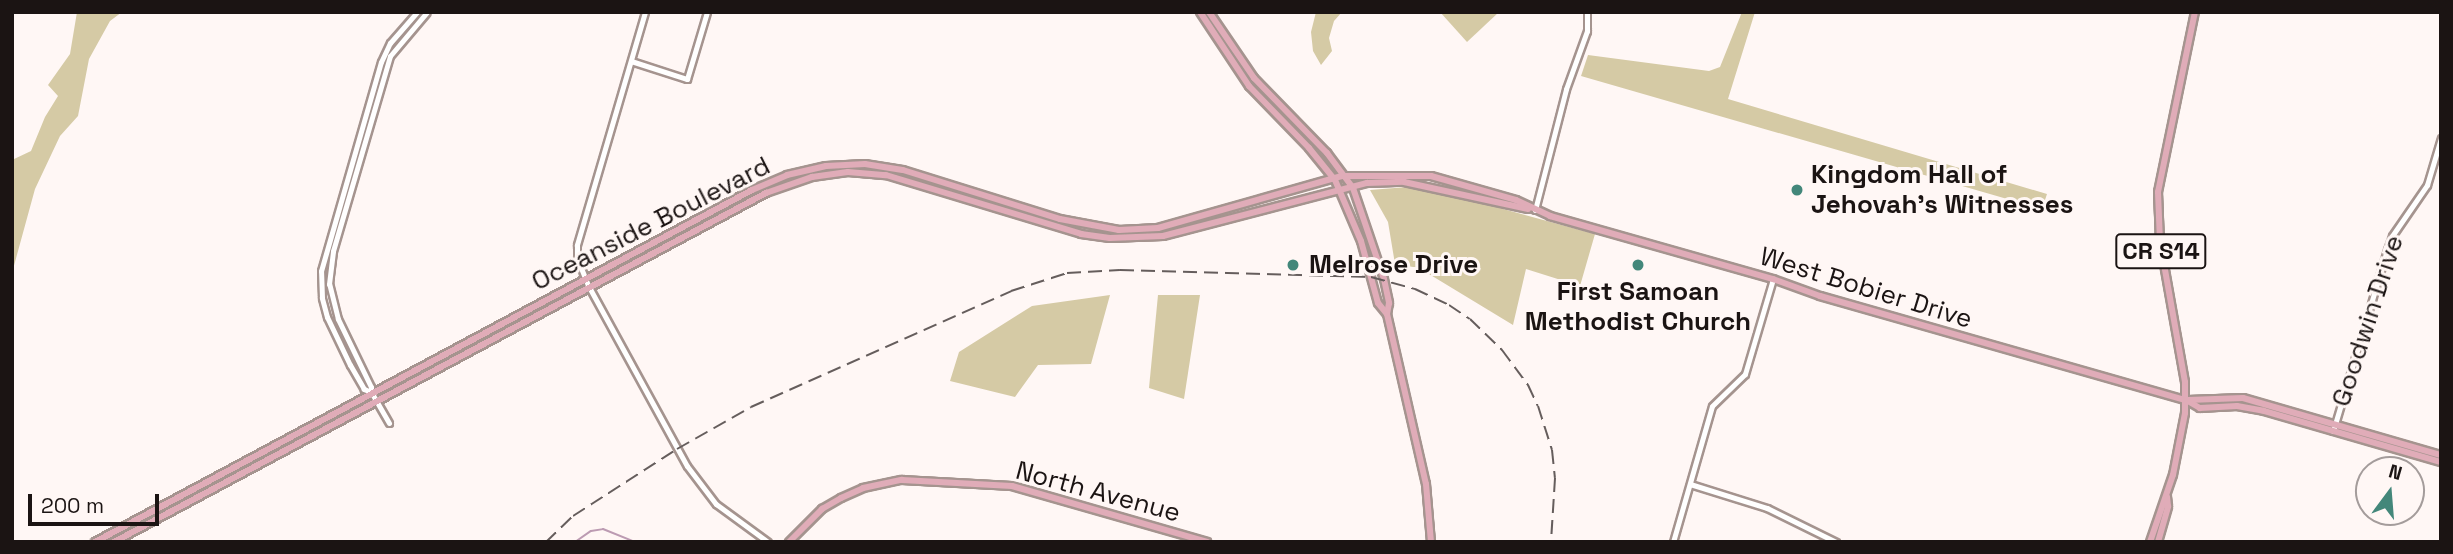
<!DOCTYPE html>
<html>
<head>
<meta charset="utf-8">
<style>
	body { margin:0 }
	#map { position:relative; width:2453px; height:554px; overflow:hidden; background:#fff7f5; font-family:"Space Grotesk",sans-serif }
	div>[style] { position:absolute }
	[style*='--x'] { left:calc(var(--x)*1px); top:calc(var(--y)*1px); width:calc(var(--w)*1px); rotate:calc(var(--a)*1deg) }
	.green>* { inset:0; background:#d5caa5 }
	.stream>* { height:2px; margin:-1px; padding:0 1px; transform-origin:1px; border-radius:1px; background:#bc9bb2 }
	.roads { filter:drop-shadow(2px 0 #a5948f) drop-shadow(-2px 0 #a5948f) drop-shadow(0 2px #a5948f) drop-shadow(0 -2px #a5948f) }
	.minor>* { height:5px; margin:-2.5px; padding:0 2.5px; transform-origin:2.5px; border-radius:2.5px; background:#fff }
	.major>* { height:6px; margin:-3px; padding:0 3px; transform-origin:3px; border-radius:3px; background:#e0acb8 }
	.rail>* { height:2px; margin-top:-1px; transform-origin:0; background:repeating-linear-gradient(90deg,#655d5c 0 14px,transparent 0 21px) }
	.dots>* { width:19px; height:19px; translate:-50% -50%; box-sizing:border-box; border:4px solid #fff7f5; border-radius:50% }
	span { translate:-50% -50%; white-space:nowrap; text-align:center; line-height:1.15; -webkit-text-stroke:6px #fff7f5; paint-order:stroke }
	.shield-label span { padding:2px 5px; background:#fff7f5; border:2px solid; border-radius:5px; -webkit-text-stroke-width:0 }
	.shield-label { font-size:24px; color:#1b1413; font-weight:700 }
	.poi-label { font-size:26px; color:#1b1413; font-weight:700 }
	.left { translate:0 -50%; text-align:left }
	.street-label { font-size:26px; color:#1b1413 }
	.frame { position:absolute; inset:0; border:14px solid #1b1413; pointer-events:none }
	.north { position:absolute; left:2355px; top:456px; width:70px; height:70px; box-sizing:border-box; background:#fff7f5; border:2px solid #a49c9b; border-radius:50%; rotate:16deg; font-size:19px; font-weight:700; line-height:28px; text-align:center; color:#1b1413 }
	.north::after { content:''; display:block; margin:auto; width:24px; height:32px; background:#43877a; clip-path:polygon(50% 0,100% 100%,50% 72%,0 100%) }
	.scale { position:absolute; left:28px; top:494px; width:131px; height:32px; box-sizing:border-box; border:4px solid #1b1413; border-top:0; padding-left:9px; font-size:21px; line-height:24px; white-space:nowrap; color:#1b1413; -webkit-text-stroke:5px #fff7f5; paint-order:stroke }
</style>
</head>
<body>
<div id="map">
	<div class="green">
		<div style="clip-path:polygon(77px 12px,122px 12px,110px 21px,89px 59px,78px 116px,60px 136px,35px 189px,12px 273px,12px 160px,31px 151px,45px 117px,58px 96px,48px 85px,70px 54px)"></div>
		<div style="clip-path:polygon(1316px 12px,1342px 12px,1334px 21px,1329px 38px,1332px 51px,1321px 65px,1313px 51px,1311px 32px)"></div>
		<div style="clip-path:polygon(1440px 12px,1499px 12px,1467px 42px)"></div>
		<div style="clip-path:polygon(1742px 12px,1755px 12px,1728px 99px,2047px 194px,2042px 209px,1581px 76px,1588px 55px,1709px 71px,1720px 67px)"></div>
		<div style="clip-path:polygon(1407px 187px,1441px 192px,1595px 234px,1580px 286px,1526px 269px,1513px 325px,1419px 268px,1395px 264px,1388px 222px,1370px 190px)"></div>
		<div style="clip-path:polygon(1110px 295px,1091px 364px,1038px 365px,1015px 397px,950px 381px,959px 352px,1032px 306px)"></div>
		<div style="clip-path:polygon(1158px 295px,1200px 295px,1184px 399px,1149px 388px)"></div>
	</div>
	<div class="stream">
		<div style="--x:575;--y:542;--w:19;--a:-35"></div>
		<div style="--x:591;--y:531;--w:12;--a:-9"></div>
		<div style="--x:603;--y:529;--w:35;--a:22"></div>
	</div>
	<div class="roads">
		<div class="minor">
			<div style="--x:645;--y:12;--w:243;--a:106.3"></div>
			<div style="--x:577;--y:245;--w:13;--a:90"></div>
			<div style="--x:577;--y:258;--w:31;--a:68"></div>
			<div style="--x:589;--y:287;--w:204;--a:61.3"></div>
			<div style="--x:687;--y:466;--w:48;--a:52.7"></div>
			<div style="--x:716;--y:504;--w:64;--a:36.2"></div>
			<div style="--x:631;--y:61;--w:59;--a:17.8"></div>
			<div style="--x:687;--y:79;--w:70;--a:-73.4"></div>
			<div style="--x:1535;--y:210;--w:125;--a:-75.6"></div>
			<div style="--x:1566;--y:89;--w:62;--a:-70.1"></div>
			<div style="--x:1587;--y:31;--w:19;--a:-90"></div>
			<div style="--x:371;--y:392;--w:8;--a:-157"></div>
			<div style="--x:364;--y:389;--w:28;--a:-120"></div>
			<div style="--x:350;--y:365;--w:53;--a:-115.6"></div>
			<div style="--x:327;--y:317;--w:20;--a:-105"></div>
			<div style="--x:322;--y:298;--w:27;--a:-92"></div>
			<div style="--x:321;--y:271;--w:217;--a:-74"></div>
			<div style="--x:381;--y:62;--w:21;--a:-65"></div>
			<div style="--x:390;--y:43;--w:41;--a:-48.9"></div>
			<div style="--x:389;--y:423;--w:36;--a:-120"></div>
			<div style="--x:371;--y:392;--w:5;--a:-90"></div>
			<div style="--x:371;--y:387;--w:76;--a:-115.9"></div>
			<div style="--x:338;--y:319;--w:36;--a:-104"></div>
			<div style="--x:329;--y:284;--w:33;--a:-83"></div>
			<div style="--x:333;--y:251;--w:203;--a:-73.7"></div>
			<div style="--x:390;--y:56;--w:57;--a:-49.9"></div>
			<div style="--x:2333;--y:431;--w:189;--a:-73.4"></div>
			<div style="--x:2387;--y:250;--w:15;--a:-70"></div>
			<div style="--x:2392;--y:236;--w:62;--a:-55.5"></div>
			<div style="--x:2427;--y:185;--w:49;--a:-73.4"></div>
			<div style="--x:1690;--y:484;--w:81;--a:17.3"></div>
			<div style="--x:1767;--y:508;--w:77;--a:26.2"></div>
			<div style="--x:1673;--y:542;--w:141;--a:-74"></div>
			<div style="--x:1712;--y:406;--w:46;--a:-44.1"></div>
			<div style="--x:1745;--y:374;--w:99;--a:-73.6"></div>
		</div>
		<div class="major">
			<div style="--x:1200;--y:12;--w:89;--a:56.5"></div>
			<div style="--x:1249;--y:86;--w:86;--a:45.9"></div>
			<div style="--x:1309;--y:148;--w:41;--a:50.9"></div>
			<div style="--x:1335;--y:180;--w:66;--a:66.9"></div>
			<div style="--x:1361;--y:241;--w:64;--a:74.7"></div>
			<div style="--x:1378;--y:303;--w:14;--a:51"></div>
			<div style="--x:1209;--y:12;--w:80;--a:55.7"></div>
			<div style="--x:1254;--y:78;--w:105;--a:45.8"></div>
			<div style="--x:1327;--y:153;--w:44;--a:53.4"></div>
			<div style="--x:1353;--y:188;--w:96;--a:71.2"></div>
			<div style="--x:1384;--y:279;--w:25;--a:78"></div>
			<div style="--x:1389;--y:303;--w:11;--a:100"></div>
			<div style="--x:1387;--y:314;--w:174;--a:77.1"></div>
			<div style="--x:1426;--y:484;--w:58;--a:85.1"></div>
			<div style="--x:2188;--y:400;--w:55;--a:-2.1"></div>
			<div style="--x:2243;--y:398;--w:206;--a:16.1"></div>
			<div style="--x:95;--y:542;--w:745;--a:-28.18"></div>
			<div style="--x:752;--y:190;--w:38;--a:-23"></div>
			<div style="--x:787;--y:175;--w:40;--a:-13"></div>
			<div style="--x:826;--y:166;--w:39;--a:-3"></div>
			<div style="--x:865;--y:164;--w:38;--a:9"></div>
			<div style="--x:903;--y:170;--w:164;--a:17.3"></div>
			<div style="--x:1060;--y:219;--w:60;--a:10.6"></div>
			<div style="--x:1119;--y:230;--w:39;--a:-3"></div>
			<div style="--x:1158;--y:228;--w:191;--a:-15.8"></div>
			<div style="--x:1342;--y:176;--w:89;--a:0"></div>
			<div style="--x:1431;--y:176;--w:88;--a:15.8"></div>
			<div style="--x:1516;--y:200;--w:38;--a:25"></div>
			<div style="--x:1550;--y:216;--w:232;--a:15.8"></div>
			<div style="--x:1773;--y:279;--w:50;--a:19.9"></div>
			<div style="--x:1820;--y:296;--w:380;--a:15.9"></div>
			<div style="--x:2186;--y:400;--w:16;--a:30"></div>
			<div style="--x:2200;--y:408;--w:37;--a:-3"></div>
			<div style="--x:2237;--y:406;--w:27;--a:10"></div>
			<div style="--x:2264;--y:411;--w:184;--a:16.1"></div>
			<div style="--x:114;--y:542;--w:740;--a:-28.16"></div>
			<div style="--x:766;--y:193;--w:49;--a:-19.2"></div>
			<div style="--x:812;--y:177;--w:36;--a:-8"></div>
			<div style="--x:848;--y:172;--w:38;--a:5"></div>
			<div style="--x:886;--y:175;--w:204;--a:16.8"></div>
			<div style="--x:1081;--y:234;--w:29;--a:8"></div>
			<div style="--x:1110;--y:238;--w:53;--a:-2.2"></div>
			<div style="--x:1163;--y:236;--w:211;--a:-14.6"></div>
			<div style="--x:1367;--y:183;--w:37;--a:-2"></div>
			<div style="--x:1404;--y:182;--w:127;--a:12.3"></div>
			<div style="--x:789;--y:542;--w:47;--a:-45"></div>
			<div style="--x:822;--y:509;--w:22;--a:-30"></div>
			<div style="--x:841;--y:498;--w:24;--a:-24"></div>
			<div style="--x:863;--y:488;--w:40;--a:-12"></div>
			<div style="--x:902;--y:480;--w:110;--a:3.1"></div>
			<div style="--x:1012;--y:486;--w:203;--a:16"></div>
			<div style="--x:2150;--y:542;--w:71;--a:-71.1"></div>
			<div style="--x:2173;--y:475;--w:63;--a:-79"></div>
			<div style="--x:2185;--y:413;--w:31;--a:-90"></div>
			<div style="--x:2185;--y:382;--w:142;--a:-100.1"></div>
			<div style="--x:2160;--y:242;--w:50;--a:-92.3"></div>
			<div style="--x:2158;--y:192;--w:184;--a:-78.4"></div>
			<div style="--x:2158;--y:542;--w:37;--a:-74"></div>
			<div style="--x:2168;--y:506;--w:9;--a:-96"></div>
		</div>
	</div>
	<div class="rail">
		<div style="--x:546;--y:542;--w:37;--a:-44"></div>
		<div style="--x:573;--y:516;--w:124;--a:-32.8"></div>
		<div style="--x:677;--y:449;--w:85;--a:-29.6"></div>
		<div style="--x:751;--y:407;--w:285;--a:-24"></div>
		<div style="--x:1011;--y:291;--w:59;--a:-17.8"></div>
		<div style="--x:1067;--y:273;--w:53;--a:-3.2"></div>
		<div style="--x:1120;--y:270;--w:251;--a:1.6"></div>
		<div style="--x:1371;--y:277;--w:46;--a:15.3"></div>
		<div style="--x:1415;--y:289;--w:38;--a:25"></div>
		<div style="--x:1449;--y:305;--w:25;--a:34"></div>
		<div style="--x:1470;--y:319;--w:45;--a:44.1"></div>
		<div style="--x:1502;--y:350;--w:44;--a:53.4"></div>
		<div style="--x:1528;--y:385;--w:23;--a:65"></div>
		<div style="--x:1538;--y:406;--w:46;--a:72.3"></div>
		<div style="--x:1552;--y:450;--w:28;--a:84"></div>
		<div style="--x:1555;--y:478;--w:64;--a:93.6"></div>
	</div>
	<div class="dots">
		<div style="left:1797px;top:190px;background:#43877a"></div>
		<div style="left:1293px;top:265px;background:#43877a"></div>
		<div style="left:1638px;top:265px;background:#43877a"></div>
	</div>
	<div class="shield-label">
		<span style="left:2161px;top:251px">CR S14</span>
	</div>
	<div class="poi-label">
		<span class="left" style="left:1811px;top:190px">Kingdom Hall of<br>Jehovah’s Witnesses</span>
		<span class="left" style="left:1309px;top:265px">Melrose Drive</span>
		<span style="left:1638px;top:307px">First Samoan<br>Methodist Church</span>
	</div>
	<div class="street-label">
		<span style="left:651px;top:224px;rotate:-27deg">Oceanside Boulevard</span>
		<span style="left:1866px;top:288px;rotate:17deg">West Bobier Drive</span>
		<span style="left:2368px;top:321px;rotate:-72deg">Goodwin Drive</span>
		<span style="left:1098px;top:492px;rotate:15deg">North Avenue</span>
	</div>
	<div class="frame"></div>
	<div class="north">N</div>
	<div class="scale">200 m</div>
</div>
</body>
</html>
